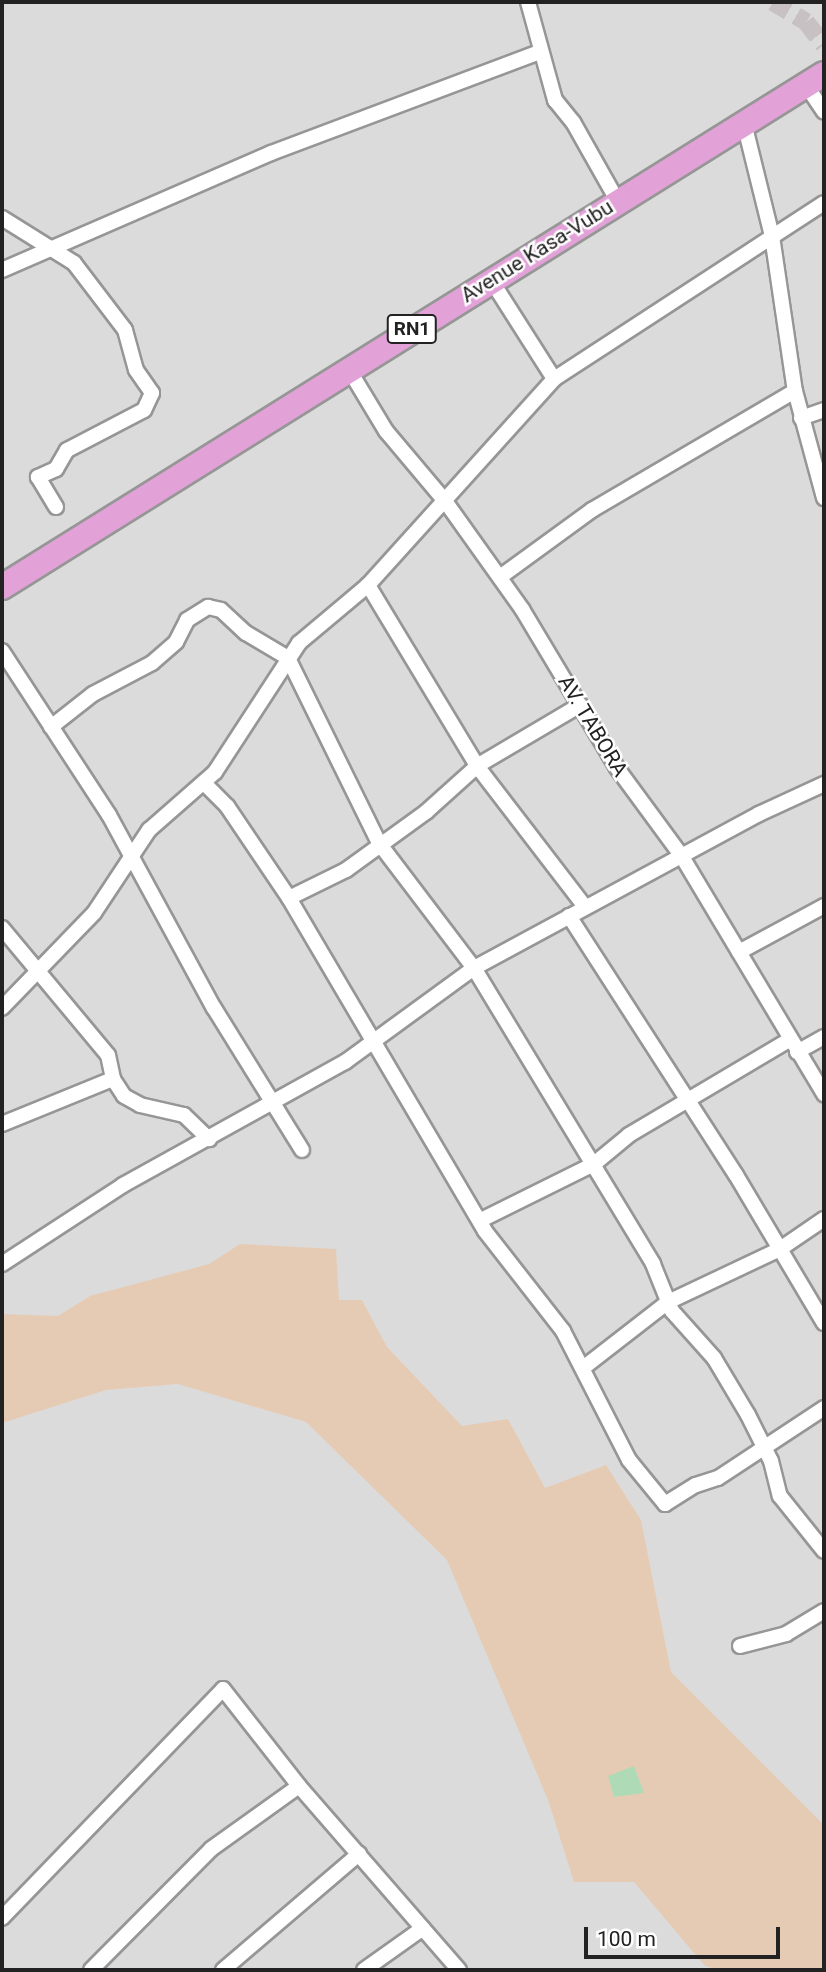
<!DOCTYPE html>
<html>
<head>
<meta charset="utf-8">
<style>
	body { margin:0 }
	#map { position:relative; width:826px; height:1972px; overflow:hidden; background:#f1e9ec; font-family:Roboto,sans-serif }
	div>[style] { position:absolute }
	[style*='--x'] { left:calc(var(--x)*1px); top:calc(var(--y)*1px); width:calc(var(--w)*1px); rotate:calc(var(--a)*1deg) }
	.residential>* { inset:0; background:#dcdbdc }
	.grass>* { inset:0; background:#e6cbb4 }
	.water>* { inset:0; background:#aedbb6 }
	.tertiary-tunnel>* { height:18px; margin-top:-9px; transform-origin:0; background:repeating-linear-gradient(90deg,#c8c1c4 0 18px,transparent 0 27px) }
	.roads { filter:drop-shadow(2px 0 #969696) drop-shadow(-2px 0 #969696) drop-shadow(0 2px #969696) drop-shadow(0 -2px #969696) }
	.minor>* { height:14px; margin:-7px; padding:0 7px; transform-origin:7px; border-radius:7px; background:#fff }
	.trunk>* { height:24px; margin:-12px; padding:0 12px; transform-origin:12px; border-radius:12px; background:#e2a2d8 }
	span { translate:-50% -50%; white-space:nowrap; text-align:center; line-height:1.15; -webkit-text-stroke:5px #fff; paint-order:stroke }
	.shield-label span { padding:2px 5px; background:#fff; border:2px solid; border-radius:5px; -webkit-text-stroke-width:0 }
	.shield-label { font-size:19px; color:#222; font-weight:700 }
	.street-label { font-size:21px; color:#222 }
	.frame { position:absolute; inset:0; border:4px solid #222; pointer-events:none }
	.scale { position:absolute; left:584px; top:1927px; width:196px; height:32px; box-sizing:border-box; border:4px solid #222; border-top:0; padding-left:9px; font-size:21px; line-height:24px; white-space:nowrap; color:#222; -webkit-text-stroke:5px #fff; paint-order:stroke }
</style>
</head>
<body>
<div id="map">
	<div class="residential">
		<div style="clip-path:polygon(2px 2px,824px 2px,824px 1970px,2px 1970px)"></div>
	</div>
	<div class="grass">
		<div style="clip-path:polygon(240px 1244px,336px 1249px,339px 1300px,362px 1300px,387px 1347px,462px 1426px,508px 1419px,545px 1488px,606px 1465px,641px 1520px,671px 1672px,824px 1825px,824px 1970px,719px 1970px,705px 1966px,634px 1882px,574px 1882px,548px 1800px,447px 1560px,306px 1422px,178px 1384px,106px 1390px,2px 1423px,2px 1314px,58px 1316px,90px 1296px,209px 1264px)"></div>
	</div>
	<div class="water">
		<div style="clip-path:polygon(634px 1766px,644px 1793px,614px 1797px,608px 1776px)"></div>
	</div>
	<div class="tertiary-tunnel">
		<div style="--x:773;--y:2;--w:39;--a:31"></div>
		<div style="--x:806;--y:22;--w:29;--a:52"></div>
	</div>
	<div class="roads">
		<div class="minor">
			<div style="--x:528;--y:2;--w:102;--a:74.6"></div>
			<div style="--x:555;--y:100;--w:28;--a:51"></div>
			<div style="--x:573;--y:122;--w:90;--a:60.6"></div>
			<div style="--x:806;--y:85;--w:32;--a:56"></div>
			<div style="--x:744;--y:123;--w:116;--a:76.1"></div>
			<div style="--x:772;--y:236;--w:157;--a:81.6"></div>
			<div style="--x:795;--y:391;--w:111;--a:74.8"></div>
			<div style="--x:2;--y:218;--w:85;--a:32"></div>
			<div style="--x:74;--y:263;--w:84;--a:52.7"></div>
			<div style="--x:125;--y:330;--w:41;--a:74.6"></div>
			<div style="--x:136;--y:370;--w:28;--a:55"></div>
			<div style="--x:152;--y:393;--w:19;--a:115"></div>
			<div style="--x:144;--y:410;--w:87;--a:152.5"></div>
			<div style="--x:67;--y:450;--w:22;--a:120"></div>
			<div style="--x:56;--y:469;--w:20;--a:156"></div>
			<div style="--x:38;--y:477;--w:35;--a:59"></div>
			<div style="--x:2;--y:270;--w:293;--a:-23.5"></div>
			<div style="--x:271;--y:153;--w:286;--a:-20.6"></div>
			<div style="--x:491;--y:280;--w:117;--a:57.5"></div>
			<div style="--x:348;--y:368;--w:74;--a:58.9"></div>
			<div style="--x:386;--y:431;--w:92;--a:49.9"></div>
			<div style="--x:445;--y:501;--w:133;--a:54.5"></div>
			<div style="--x:522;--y:609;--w:185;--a:59.1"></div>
			<div style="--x:617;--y:768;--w:108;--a:53.7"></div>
			<div style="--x:681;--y:855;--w:279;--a:59.1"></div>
			<div style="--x:801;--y:418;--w:24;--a:-19"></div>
			<div style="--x:500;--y:577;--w:114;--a:-36.1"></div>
			<div style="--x:592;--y:510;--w:235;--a:-30.4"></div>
			<div style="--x:368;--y:585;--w:211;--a:58.9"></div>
			<div style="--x:477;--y:766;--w:178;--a:52.5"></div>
			<div style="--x:2;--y:651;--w:196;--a:56.9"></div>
			<div style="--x:109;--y:815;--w:220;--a:61.5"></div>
			<div style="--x:214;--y:1008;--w:167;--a:58.2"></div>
			<div style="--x:51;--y:727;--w:53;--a:-38.2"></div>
			<div style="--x:93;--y:694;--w:67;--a:-27.7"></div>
			<div style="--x:152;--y:663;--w:32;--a:-41"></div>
			<div style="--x:176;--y:642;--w:25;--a:-63"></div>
			<div style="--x:187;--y:620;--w:25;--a:-32"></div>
			<div style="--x:208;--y:607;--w:13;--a:13"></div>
			<div style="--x:221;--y:610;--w:34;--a:43"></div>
			<div style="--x:246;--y:633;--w:49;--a:30.8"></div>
			<div style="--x:288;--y:658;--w:206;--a:63.8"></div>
			<div style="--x:379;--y:843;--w:157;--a:52.8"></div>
			<div style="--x:474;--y:968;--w:346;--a:58.8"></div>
			<div style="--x:653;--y:1264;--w:51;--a:68"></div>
			<div style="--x:672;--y:1311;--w:63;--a:48.2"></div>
			<div style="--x:714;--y:1358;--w:66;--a:59.2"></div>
			<div style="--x:748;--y:1415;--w:51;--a:63.4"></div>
			<div style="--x:771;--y:1461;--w:36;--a:76"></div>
			<div style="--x:780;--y:1496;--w:70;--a:51.3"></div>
			<div style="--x:204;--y:783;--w:33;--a:45"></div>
			<div style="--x:227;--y:806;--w:111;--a:56"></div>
			<div style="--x:289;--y:898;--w:386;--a:59.5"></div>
			<div style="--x:485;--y:1231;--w:127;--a:52"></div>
			<div style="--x:563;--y:1331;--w:145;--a:62.9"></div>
			<div style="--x:629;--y:1460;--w:57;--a:50.7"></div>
			<div style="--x:665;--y:1504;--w:36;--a:-32"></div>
			<div style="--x:696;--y:1485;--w:23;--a:-18"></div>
			<div style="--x:718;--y:1478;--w:127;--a:-33.4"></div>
			<div style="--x:289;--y:898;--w:64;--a:-26.2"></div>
			<div style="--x:346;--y:870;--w:99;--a:-35.9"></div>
			<div style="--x:426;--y:812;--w:69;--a:-42"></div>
			<div style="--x:477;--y:766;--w:120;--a:-30.6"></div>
			<div style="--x:569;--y:916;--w:308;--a:57.2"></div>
			<div style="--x:736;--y:1175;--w:172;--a:59.3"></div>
			<div style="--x:2;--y:928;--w:165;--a:50.2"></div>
			<div style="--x:108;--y:1055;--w:25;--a:78"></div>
			<div style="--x:113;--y:1079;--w:20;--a:57"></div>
			<div style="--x:124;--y:1096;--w:18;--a:29"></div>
			<div style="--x:140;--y:1105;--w:45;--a:12.8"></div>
			<div style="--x:184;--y:1115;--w:35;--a:44"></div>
			<div style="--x:739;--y:952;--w:97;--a:-28.4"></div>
			<div style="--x:2;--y:1008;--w:132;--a:-45.9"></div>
			<div style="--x:94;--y:913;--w:100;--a:-56.5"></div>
			<div style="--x:149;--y:830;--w:88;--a:-41.3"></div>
			<div style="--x:215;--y:772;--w:154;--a:-56.9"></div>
			<div style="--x:299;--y:643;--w:90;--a:-40"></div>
			<div style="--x:368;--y:585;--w:278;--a:-47.9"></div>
			<div style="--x:554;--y:379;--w:322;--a:-33.1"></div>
			<div style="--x:797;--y:1052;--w:31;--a:-29"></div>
			<div style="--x:2;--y:1124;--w:120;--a:-22.1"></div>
			<div style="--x:481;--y:1220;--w:126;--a:-26.4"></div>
			<div style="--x:594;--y:1164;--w:45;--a:-39.6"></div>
			<div style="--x:629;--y:1135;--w:186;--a:-30.7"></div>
			<div style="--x:2;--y:1264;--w:145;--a:-33.1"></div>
			<div style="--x:123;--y:1185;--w:254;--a:-29"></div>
			<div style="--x:345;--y:1062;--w:160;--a:-36.1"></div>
			<div style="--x:474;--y:968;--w:324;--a:-28.4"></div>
			<div style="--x:759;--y:814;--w:72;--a:-24.8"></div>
			<div style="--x:583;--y:1368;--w:108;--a:-37.8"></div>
			<div style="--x:668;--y:1302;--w:124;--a:-25.3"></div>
			<div style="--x:780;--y:1249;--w:53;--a:-34.3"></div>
			<div style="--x:740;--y:1646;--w:48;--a:-14.6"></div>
			<div style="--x:786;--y:1634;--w:44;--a:-31.2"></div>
			<div style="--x:2;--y:1918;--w:318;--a:-46"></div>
			<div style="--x:223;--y:1689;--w:123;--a:51.9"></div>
			<div style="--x:299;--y:1786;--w:244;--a:49"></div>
			<div style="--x:91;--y:1970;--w:170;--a:-45.2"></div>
			<div style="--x:211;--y:1849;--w:108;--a:-35.6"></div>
			<div style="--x:223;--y:1970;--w:179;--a:-40.5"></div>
			<div style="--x:364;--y:1970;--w:72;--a:-35.4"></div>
		</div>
		<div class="trunk">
			<div style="--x:2;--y:587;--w:969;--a:-31.97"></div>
		</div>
	</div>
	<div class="shield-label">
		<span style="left:412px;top:329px">RN1</span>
	</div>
	<div class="street-label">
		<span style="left:537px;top:251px;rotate:-32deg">Avenue Kasa-Vubu</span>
		<span style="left:593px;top:726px;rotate:59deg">AV. TABORA</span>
	</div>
	<div class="frame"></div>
	<div class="scale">100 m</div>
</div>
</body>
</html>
